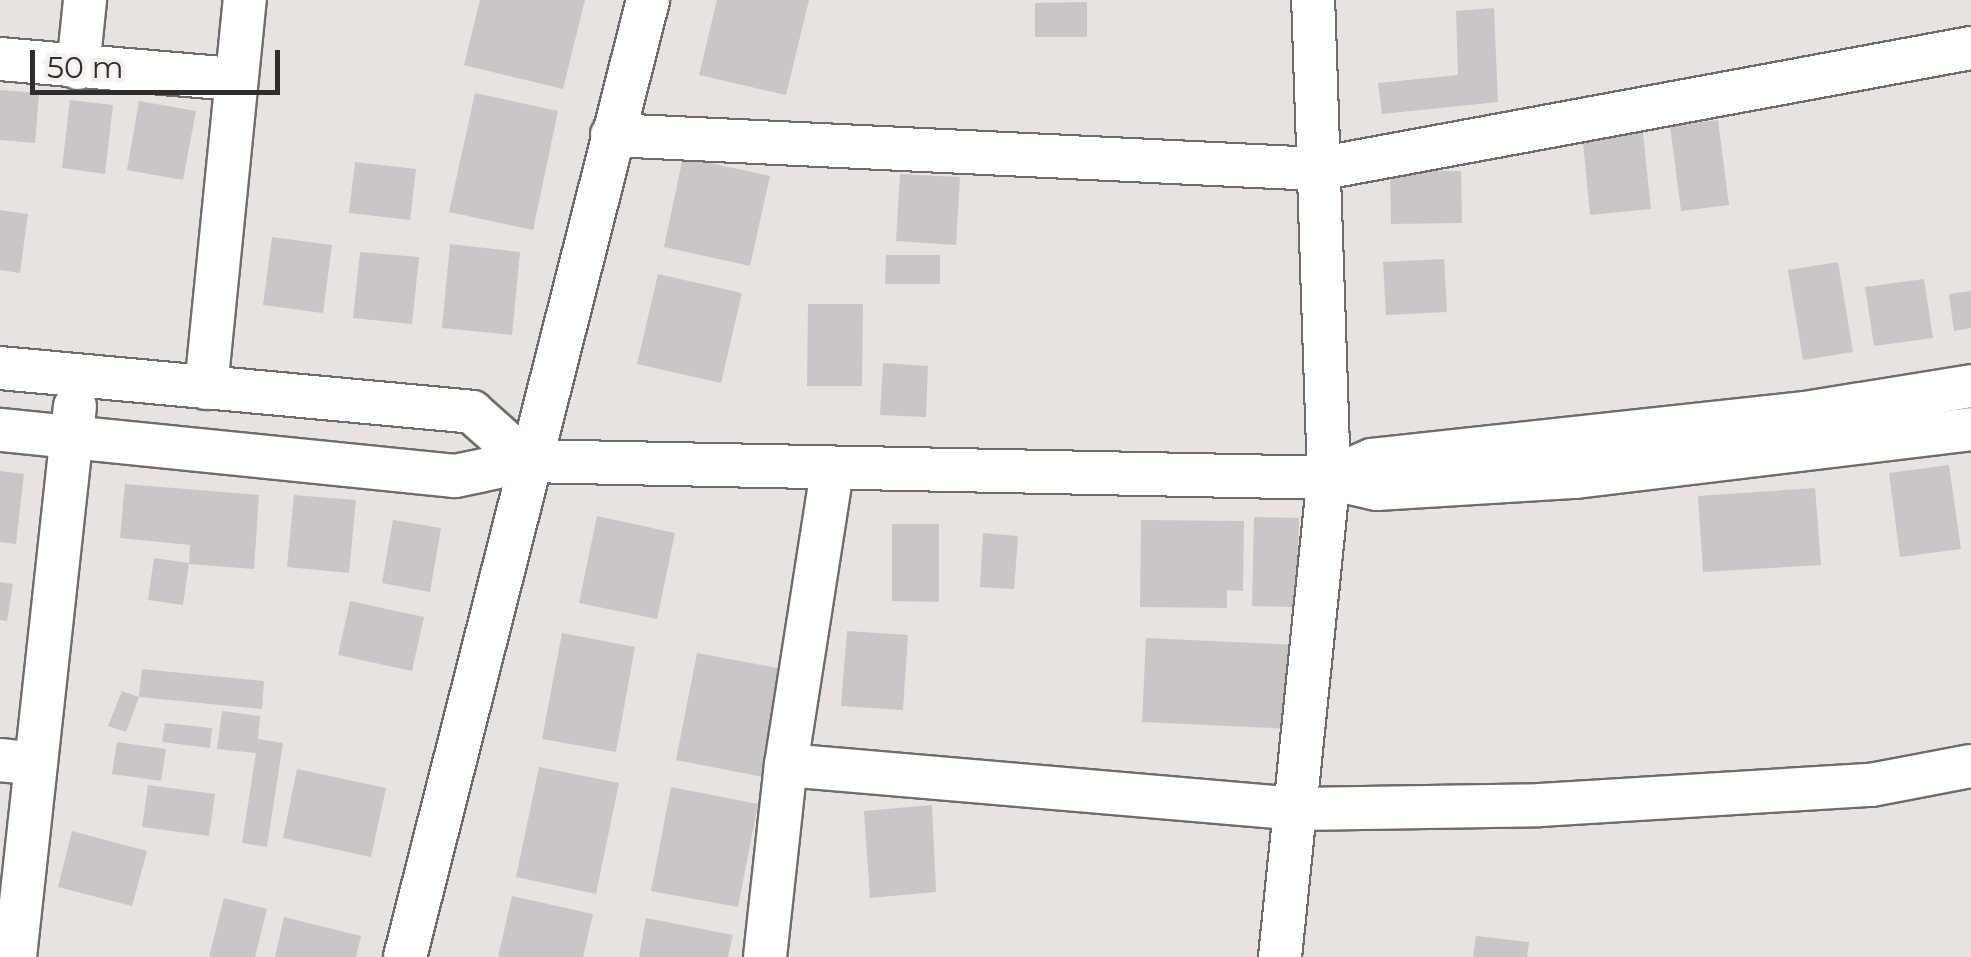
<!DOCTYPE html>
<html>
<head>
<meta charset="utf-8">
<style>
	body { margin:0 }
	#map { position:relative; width:1971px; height:957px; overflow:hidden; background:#e8e3e1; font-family:Montserrat,sans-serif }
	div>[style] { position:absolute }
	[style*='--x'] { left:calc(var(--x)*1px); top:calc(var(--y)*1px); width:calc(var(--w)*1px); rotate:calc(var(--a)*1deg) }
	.building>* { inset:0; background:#cbc6c6 }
	.roads { filter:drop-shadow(2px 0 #706c6a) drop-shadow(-2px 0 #706c6a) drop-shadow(0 2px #706c6a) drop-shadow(0 -2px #706c6a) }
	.minor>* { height:42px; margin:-21px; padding:0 21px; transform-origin:21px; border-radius:21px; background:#fff }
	span { translate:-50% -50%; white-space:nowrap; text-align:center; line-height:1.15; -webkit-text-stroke:9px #f5f0ee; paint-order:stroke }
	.scale { position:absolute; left:30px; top:50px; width:250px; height:45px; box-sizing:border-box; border:5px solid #2e2d2c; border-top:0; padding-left:12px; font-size:30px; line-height:35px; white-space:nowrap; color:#2e2d2c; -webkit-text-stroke:8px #f5f0ee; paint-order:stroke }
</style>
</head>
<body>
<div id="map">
	<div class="building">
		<div style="clip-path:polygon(480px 0,585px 0,563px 89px,464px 65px)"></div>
		<div style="clip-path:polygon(717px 0,809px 0,786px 95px,699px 75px)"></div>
		<div style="clip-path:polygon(1087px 2px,1087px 37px,1035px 37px,1035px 3px)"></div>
		<div style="clip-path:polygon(1494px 8px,1498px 102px,1382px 114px,1378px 83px,1458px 75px,1456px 11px)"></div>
		<div style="clip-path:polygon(0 90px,39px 93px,35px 143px,0 140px)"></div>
		<div style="clip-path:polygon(475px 93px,558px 111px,533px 230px,449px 212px)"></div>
		<div style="clip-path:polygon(70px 100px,113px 105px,105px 174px,62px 168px)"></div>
		<div style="clip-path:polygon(139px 101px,196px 111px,183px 180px,127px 170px)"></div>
		<div style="clip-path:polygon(1718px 120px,1729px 205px,1681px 211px,1670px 126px)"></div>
		<div style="clip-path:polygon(1642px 125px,1651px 209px,1590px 215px,1582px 132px)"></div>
		<div style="clip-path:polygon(683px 157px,770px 176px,750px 266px,664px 247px)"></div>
		<div style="clip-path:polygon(355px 162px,416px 169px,410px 220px,349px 213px)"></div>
		<div style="clip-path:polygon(1390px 171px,1461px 171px,1462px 223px,1391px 224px)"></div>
		<div style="clip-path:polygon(900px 174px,960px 177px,956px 245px,896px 241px)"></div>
		<div style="clip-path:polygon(0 210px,28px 214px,20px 273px,0 270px)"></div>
		<div style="clip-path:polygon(272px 237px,332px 245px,323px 313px,263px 305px)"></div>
		<div style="clip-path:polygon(450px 244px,520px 252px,512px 335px,442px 328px)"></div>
		<div style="clip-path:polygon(360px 252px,419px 257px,412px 324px,353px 318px)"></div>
		<div style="clip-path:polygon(886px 255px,940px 255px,940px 284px,885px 284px)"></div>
		<div style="clip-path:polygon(1444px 259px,1447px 312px,1386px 315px,1383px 262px)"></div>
		<div style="clip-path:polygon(1838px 262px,1853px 352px,1803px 360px,1788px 270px)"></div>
		<div style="clip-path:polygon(658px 274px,742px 293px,721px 383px,637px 364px)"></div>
		<div style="clip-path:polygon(1924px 279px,1933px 338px,1874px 346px,1865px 287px)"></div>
		<div style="clip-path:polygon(1971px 291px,1971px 328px,1954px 331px,1949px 294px)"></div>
		<div style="clip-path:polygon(808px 304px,863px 304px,862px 386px,807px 386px)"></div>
		<div style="clip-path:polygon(883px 363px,928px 366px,926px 417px,880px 415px)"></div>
		<div style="clip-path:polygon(1949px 465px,1961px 549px,1900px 557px,1889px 473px)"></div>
		<div style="clip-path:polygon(0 471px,24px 474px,16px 544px,0 542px)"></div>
		<div style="clip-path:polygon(125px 484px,259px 495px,254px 569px,189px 564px,190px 545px,120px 538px)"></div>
		<div style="clip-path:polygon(1815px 488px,1821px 565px,1703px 572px,1698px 496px)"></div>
		<div style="clip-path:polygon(294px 495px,356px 500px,349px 573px,287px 567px)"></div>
		<div style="clip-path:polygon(597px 516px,675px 533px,657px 619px,579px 603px)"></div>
		<div style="clip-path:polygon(1254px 517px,1299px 518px,1296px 607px,1252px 606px)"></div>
		<div style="clip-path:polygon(393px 520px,441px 528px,430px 592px,382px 583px)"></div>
		<div style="clip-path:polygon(1141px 520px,1244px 521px,1243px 591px,1227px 590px,1227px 608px,1140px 607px)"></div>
		<div style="clip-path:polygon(892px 524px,939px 524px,939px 602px,892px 601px)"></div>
		<div style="clip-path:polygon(983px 533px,1018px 536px,1014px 589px,980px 587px)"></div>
		<div style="clip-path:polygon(154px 558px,189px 563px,183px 605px,148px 600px)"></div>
		<div style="clip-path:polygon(0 582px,13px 584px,7px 621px,0 620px)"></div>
		<div style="clip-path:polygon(350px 601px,424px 617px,412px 671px,338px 655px)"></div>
		<div style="clip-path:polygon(847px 631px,908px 635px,903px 710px,841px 706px)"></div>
		<div style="clip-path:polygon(562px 633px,635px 647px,616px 752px,542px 739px)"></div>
		<div style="clip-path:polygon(1146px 638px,1298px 645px,1294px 729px,1142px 722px)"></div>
		<div style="clip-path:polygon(697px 653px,783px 669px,763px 777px,676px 760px)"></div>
		<div style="clip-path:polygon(142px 669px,264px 681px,262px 709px,139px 697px)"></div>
		<div style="clip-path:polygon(122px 691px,139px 697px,126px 732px,108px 726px)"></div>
		<div style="clip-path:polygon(222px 711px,260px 716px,258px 739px,283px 743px,267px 847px,242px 843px,256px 753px,217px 749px)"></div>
		<div style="clip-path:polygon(165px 723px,212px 728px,210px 748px,162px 742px)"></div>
		<div style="clip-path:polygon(117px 742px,166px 749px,161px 781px,112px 774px)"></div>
		<div style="clip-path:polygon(539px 767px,619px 783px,596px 894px,516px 877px)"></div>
		<div style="clip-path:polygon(297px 769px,386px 788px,371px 857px,283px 838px)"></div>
		<div style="clip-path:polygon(148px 785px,215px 794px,209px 836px,142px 827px)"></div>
		<div style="clip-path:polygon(671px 787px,758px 804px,738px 907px,651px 891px)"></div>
		<div style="clip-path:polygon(932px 805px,936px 892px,870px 898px,864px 811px)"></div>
		<div style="clip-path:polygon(72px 831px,147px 851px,132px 906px,58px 887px)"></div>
		<div style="clip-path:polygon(512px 896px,593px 914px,583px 957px,498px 957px)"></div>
		<div style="clip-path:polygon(224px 898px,267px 909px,255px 957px,209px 957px)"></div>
		<div style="clip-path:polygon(284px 917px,361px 936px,356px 957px,275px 957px)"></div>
		<div style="clip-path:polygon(646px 918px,733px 935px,728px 957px,639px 957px)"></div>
		<div style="clip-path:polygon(1476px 936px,1529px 942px,1527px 957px,1473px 957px)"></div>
	</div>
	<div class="roads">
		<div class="minor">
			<div style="--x:0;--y:59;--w:234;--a:4.9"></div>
			<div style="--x:78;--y:68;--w:68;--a:-84.1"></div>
			<div style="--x:612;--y:135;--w:707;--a:2.76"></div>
			<div style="--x:1318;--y:169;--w:664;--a:-10.5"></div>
			<div style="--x:0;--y:368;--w:474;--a:5.3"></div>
			<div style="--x:472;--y:412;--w:74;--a:41.7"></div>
			<div style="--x:527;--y:461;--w:74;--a:168.2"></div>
			<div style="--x:455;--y:476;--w:457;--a:-174.2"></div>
			<div style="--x:206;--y:388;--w:390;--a:-84.3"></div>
			<div style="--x:527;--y:461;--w:802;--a:1.21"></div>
			<div style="--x:1329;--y:478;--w:49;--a:12.9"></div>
			<div style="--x:1377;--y:489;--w:199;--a:-3.5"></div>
			<div style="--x:1576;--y:477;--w:398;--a:-6.9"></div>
			<div style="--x:1335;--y:476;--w:40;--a:-23.4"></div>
			<div style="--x:1372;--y:460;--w:436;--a:-6.2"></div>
			<div style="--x:1805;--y:413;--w:168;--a:-9.2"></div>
			<div style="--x:0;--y:760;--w:36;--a:6"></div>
			<div style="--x:786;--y:765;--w:514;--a:4.91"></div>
			<div style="--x:1298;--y:809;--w:242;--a:-0.9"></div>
			<div style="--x:1540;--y:805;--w:332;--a:-3.5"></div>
			<div style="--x:1871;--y:785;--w:102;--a:-10.8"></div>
			<div style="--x:15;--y:957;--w:554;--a:-83.79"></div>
			<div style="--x:405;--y:957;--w:987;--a:-75.75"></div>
			<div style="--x:765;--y:957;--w:193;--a:-83.8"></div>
			<div style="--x:786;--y:765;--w:297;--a:-81.1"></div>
			<div style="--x:1280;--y:957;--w:481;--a:-84.2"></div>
			<div style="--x:1329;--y:478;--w:478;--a:-91.9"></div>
		</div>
	</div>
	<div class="scale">50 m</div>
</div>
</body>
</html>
